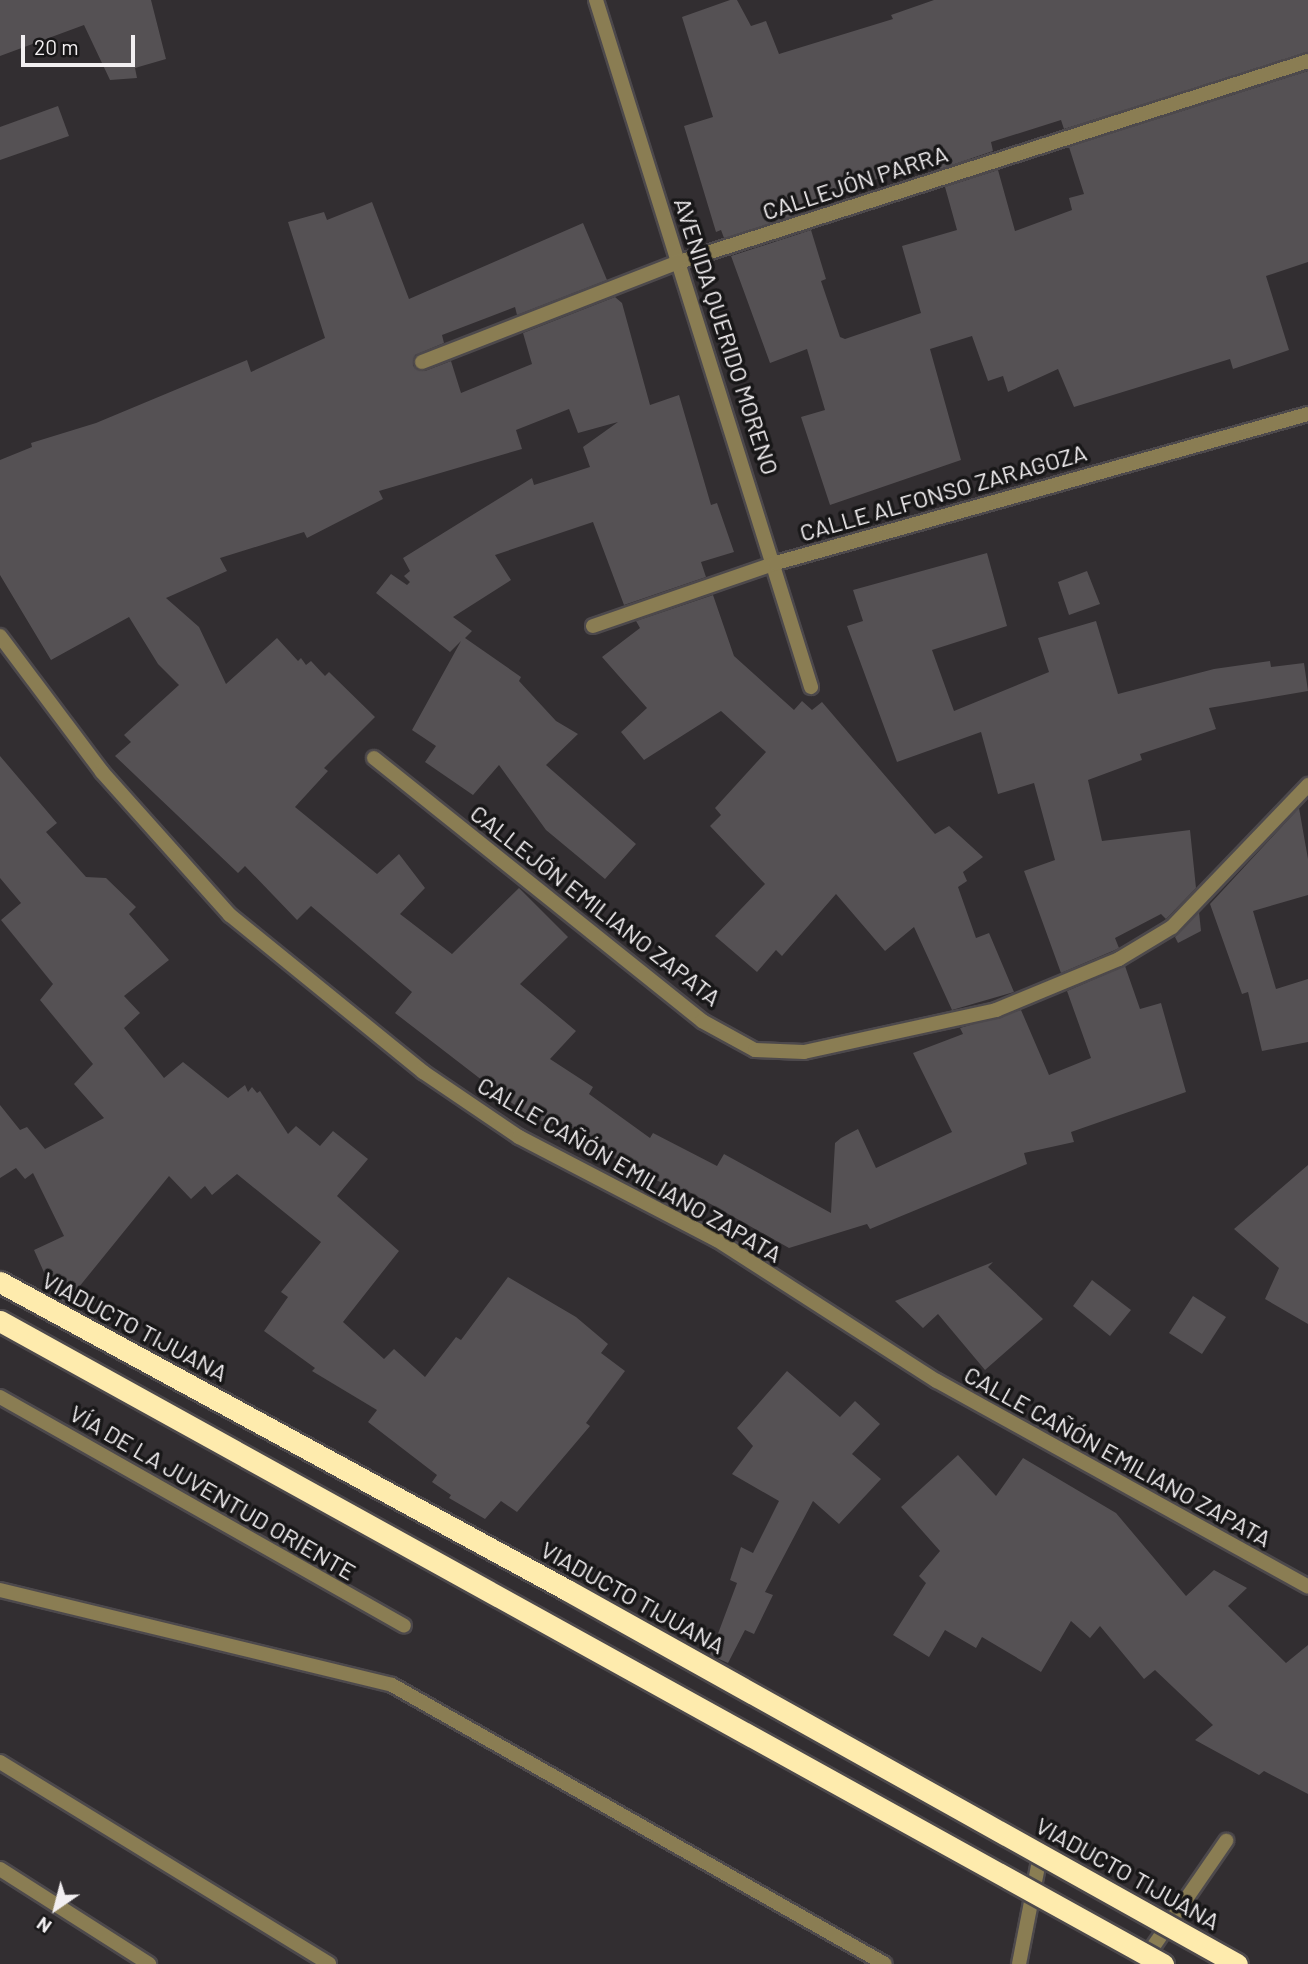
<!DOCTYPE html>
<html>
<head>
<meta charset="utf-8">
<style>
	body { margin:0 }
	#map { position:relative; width:1308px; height:1964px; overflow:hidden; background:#322e31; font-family:Barlow,sans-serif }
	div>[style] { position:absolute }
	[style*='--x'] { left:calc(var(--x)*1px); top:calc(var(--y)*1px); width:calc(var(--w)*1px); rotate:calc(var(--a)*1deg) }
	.building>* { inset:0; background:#555154 }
	.roads { filter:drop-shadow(2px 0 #4d494c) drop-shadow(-2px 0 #4d494c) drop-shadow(0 2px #4d494c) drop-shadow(0 -2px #4d494c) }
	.service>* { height:14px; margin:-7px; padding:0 7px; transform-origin:7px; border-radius:7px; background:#8a7d53 }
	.minor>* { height:14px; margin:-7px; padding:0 7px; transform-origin:7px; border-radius:7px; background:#8a7d53 }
	.tertiary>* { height:14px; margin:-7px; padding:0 7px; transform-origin:7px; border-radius:7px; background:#8a7d53 }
	.bridges { filter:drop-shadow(2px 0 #4d494c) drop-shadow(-2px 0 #4d494c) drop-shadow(0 2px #4d494c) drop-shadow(0 -2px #4d494c) }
	.motorway-bridge>* { height:21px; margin:-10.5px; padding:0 10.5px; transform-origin:10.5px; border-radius:10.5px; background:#feebad }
	span { translate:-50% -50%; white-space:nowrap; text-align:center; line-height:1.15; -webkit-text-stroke:7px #181718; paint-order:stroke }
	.street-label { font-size:24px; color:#f2eff1 }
	.north { position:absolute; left:21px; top:1873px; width:70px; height:70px; -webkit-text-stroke:5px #181718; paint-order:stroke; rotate:215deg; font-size:19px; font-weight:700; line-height:28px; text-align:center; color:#f2eff1 }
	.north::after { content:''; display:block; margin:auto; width:24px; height:32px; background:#f2eff1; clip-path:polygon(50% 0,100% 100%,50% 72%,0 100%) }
	.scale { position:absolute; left:21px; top:35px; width:114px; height:32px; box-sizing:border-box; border:4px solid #f2eff1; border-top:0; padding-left:9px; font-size:21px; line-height:24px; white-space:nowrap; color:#f2eff1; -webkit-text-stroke:5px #181718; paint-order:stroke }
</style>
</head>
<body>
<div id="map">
	<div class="building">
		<div style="clip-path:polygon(0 0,151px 0,166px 59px,135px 68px,137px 78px,110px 80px,84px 25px,0 56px)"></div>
		<div style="clip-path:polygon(730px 0,737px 0,751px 26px,766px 21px,779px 54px,893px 19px,891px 15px,934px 0,1308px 0,1308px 52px,1064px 129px,1061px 120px,991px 142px,993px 151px,940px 169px,937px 160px,802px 203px,805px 212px,724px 238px,721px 230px,716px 232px,684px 126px,713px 117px,682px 17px)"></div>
		<div style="clip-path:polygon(1308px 71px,1308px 262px,1266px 276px,1289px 350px,1233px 369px,1230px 359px,1074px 407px,1058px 369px,1008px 392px,1003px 376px,988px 381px,972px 336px,930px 349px,961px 460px,830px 505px,801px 417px,825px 410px,807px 349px,770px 363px,731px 256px,811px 230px,826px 279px,821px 281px,840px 337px,845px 339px,921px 313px,902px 246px,957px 230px,945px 187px,998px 170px,1015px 231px,1072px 210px,1069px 198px,1084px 194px,1069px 147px)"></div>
		<div style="clip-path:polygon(58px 106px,69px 136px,0 160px,0 127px)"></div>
		<div style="clip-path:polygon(372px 202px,409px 299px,583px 223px,607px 280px,517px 315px,515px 307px,442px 335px,444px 343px,415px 355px,413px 366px,425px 371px,451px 361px,461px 393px,532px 364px,523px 333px,615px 297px,622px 303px,650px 405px,679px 395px,711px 505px,717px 503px,734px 552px,701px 562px,706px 577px,624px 605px,593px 522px,495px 555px,511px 580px,453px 617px,472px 631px,465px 638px,521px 677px,519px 681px,556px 721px,578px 734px,546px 765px,636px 844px,605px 879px,546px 830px,499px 765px,473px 795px,425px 762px,436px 746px,412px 730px,461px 641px,450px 652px,376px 593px,391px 574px,407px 585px,410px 582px,404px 576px,410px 571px,403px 558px,532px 478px,534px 485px,590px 467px,583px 447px,618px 422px,578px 433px,569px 409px,516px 430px,522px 449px,379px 491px,383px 499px,307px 538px,304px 532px,220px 558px,227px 571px,166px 598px,199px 627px,226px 684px,277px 638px,298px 661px,301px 658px,306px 665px,311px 661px,325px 676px,329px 672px,375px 717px,324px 768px,328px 771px,295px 807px,377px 874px,399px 854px,425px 888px,400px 914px,452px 954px,519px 888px,568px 937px,520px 984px,576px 1031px,550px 1059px,593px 1087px,589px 1094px,650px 1138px,653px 1133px,717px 1166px,724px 1154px,831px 1213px,835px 1143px,841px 1138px,858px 1129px,876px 1168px,952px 1132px,913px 1053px,963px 1034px,960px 1028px,1021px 1010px,1049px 1075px,1091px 1058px,1067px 991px,1125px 966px,1140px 1009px,1161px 1003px,1186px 1092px,1071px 1132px,1074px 1142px,1024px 1153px,1027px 1164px,870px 1229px,867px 1224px,789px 1248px,691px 1193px,636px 1173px,570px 1127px,568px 1133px,526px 1114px,395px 1013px,412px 992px,311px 906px,297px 920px,245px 866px,238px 873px,115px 756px,131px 742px,124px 735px,179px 685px,158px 664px,129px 617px,51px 660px,0 575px,0 460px,32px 447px,31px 443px,96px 423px,247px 360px,251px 372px,325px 338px,288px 222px,324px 212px,327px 220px)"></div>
		<div style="clip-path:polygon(987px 553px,1007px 626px,932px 650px,954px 711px,1049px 672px,1038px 638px,1096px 621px,1118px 694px,1214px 669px,1270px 661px,1271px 667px,1304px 663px,1308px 691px,1209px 708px,1216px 729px,1140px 754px,1142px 760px,1088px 780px,1102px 841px,1190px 830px,1196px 888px,1166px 919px,1161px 914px,1115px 938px,1119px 948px,1115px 950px,1061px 973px,1024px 871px,1055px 860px,1034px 783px,998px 794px,981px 732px,897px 762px,847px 626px,863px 621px,853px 590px)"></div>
		<div style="clip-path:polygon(1087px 571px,1100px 604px,1069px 615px,1058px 582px)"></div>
		<div style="clip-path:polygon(713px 595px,734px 656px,794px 710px,802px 701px,812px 710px,822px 702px,935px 834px,949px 826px,983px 857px,963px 872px,967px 881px,958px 887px,976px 938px,989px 933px,1014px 992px,952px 1010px,914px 927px,885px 951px,836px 894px,782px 956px,776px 950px,757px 972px,715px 936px,765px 884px,710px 826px,721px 815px,715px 808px,766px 752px,721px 711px,644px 760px,621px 732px,647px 708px,602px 657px,640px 628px,636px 621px)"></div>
		<div style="clip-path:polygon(0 756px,57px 823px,46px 832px,86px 877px,106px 878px,136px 907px,129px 914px,169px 960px,124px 996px,140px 1013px,124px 1028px,164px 1078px,183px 1062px,228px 1098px,245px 1085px,248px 1092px,252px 1087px,257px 1093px,260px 1091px,288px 1134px,296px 1126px,320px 1146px,333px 1131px,368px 1159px,337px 1196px,399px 1251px,343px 1322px,384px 1359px,394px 1349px,425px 1377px,456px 1337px,461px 1340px,508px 1277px,576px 1317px,608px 1344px,601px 1353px,625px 1371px,586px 1423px,590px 1426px,517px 1512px,501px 1501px,485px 1519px,449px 1498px,451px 1495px,432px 1482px,437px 1475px,368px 1422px,377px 1410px,312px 1371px,315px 1368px,264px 1331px,288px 1297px,281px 1292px,321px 1242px,237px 1174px,212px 1195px,205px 1186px,191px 1199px,169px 1176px,66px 1303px,55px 1297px,34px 1250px,64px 1236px,33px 1173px,25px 1179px,16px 1168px,0 1178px,0 1105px,20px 1130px,27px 1127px,45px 1149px,104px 1118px,74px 1084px,93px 1064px,40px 1000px,53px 984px,1px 920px,21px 903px,0 878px)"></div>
		<div style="clip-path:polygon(1299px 808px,1308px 859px,1308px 895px,1253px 911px,1276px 989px,1308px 979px,1308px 1042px,1262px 1051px,1248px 992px,1242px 994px,1210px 904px)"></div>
		<div style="clip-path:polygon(1199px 912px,1201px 931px,1178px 943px,1175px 937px)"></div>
		<div style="clip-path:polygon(1308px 1165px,1308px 1324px,1265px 1299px,1279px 1268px,1234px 1229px)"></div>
		<div style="clip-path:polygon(993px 1262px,988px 1267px,1043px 1319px,985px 1370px,938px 1314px,923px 1328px,895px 1301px)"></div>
		<div style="clip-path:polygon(1092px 1280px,1131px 1310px,1110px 1336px,1073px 1306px)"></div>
		<div style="clip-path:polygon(1193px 1296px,1226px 1317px,1202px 1354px,1169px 1333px)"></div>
		<div style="clip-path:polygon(787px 1371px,840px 1417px,855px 1401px,880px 1424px,852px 1454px,881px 1479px,839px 1524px,813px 1501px,765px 1592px,773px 1595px,754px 1634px,745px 1630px,728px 1663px,710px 1655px,737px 1583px,730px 1580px,741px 1547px,753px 1553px,779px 1501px,732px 1474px,753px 1446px,737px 1428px)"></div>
		<div style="clip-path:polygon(958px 1455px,996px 1496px,1023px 1458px,1116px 1513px,1186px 1596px,1214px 1570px,1247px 1588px,1228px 1606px,1286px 1663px,1308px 1645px,1308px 1794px,1264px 1771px,1259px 1775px,1195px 1740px,1213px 1725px,1155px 1670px,1144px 1679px,1100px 1626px,1090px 1638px,1071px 1621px,1041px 1672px,982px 1637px,976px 1648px,945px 1630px,929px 1657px,893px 1635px,926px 1583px,919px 1576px,940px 1551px,901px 1507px)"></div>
	</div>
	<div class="roads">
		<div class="service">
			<div style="--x:679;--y:262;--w:660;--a:-17.72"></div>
			<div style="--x:0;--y:1590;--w:403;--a:13.6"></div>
			<div style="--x:392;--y:1685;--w:566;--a:29.51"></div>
			<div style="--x:0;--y:1762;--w:386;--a:31.5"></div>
			<div style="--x:0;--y:1869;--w:177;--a:32.5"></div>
		</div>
		<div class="minor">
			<div style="--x:596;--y:0;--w:720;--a:72.62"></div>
			<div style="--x:422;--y:362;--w:276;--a:-21.3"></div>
			<div style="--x:593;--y:626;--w:194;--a:-19"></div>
			<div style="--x:776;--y:563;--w:552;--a:-15.65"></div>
			<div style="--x:374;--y:758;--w:420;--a:38.7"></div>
			<div style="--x:702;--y:1021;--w:60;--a:28.7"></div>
			<div style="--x:755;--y:1050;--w:49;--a:2.3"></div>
			<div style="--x:804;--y:1052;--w:197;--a:-12.3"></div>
			<div style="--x:996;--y:1010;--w:133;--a:-22.5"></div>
			<div style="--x:1119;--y:959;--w:62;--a:-31.1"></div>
			<div style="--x:1172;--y:927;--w:197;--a:-46.2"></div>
			<div style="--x:0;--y:1397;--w:464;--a:29.5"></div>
			<div style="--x:1144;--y:1960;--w:145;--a:-55.4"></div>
			<div style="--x:1019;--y:1964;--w:110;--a:-79"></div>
		</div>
		<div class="tertiary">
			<div style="--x:0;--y:636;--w:170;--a:53.1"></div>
			<div style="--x:102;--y:772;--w:192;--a:48.2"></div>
			<div style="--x:230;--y:915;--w:249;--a:39.1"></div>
			<div style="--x:423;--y:1072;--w:116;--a:34.1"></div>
			<div style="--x:519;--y:1137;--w:223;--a:27.5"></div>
			<div style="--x:717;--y:1240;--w:261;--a:32.7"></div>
			<div style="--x:937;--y:1381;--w:424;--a:29"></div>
		</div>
	</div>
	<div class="bridges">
		<div class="motorway-bridge">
			<div style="--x:0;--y:1282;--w:645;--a:28.51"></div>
			<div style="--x:567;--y:1590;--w:767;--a:29.17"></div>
			<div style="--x:0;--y:1321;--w:1329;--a:28.94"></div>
		</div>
	</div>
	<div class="street-label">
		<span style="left:855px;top:182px;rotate:-18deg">CALLEJÓN PARRA</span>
		<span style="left:727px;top:336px;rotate:72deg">AVENIDA QUERIDO MORENO</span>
		<span style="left:943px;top:492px;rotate:-16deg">CALLE ALFONSO ZARAGOZA</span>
		<span style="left:596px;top:905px;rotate:38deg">CALLEJÓN EMILIANO ZAPATA</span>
		<span style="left:630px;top:1169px;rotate:30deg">CALLE CAÑÓN EMILIANO ZAPATA</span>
		<span style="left:135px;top:1326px;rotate:28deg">VIADUCTO TIJUANA</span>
		<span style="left:1118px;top:1456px;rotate:29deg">CALLE CAÑÓN EMILIANO ZAPATA</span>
		<span style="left:213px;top:1492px;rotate:30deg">VÍA DE LA JUVENTUD ORIENTE</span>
		<span style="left:633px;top:1597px;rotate:29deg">VIADUCTO TIJUANA</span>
		<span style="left:1128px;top:1873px;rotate:29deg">VIADUCTO TIJUANA</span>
	</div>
	<div class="north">N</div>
	<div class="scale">20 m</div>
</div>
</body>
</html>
